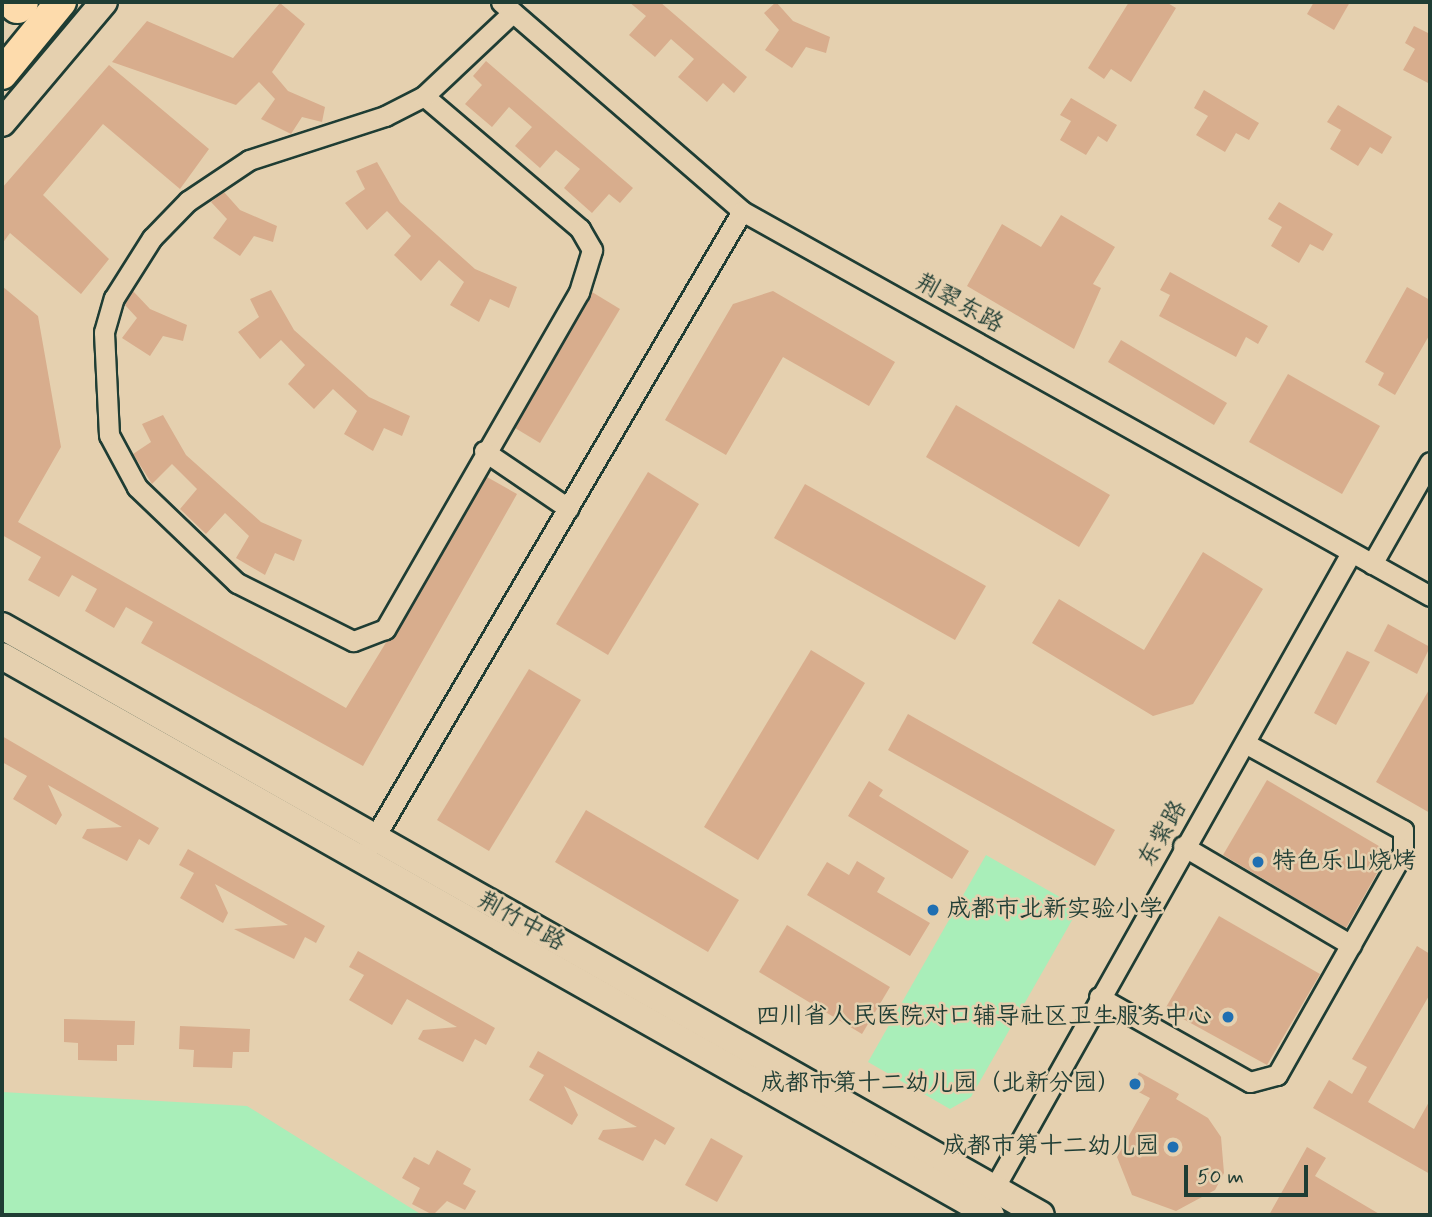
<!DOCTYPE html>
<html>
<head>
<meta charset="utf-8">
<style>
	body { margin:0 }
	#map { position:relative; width:1432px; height:1217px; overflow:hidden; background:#e5d0af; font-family:Mynerve,"LXGW WenKai TC",sans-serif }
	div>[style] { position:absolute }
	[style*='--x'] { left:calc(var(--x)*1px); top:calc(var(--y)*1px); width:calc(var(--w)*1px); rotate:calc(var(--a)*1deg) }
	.green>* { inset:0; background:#a9eeb9 }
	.building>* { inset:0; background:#d8ad8d }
	.roads { filter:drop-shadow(2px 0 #1f3d34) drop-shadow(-2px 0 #1f3d34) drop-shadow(0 2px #1f3d34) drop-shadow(0 -2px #1f3d34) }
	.street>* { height:19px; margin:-9.5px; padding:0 9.5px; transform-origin:9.5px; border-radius:9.5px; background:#e5d0af }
	.secondary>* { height:26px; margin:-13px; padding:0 13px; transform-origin:13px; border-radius:13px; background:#e5d0af }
	.primary>* { height:30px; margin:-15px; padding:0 15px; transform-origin:15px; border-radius:15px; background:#fddbac }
	.highway>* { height:35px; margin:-17.5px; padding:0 17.5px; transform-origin:17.5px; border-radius:17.5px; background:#fddbac }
	.dots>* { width:19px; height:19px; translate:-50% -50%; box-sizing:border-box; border:4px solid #e5d0af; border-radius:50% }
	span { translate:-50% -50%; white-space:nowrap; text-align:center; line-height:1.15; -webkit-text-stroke:5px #e5d0af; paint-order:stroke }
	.street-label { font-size:24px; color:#1f3d34 }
	.poi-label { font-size:24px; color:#1f3d34 }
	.left { translate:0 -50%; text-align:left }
	.right { translate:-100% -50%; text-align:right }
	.frame { position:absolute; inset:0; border:4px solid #1f3d34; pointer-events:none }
	.scale { position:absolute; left:1184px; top:1165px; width:124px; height:32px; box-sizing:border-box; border:4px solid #1f3d34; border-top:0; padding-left:9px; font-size:21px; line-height:24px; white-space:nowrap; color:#1f3d34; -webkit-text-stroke:5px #e5d0af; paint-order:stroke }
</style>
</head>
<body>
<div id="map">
	<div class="green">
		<div style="clip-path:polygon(986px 855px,1079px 908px,971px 1097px,950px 1109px,868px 1062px)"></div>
		<div style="clip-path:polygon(2px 1092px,247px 1106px,422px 1215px,2px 1215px)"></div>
	</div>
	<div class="building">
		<div style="clip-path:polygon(629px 2px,660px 2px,747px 77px,734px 93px,723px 83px,707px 102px,678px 77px,694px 59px,671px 39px,655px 57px,629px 35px,646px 16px)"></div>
		<div style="clip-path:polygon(776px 2px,793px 21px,830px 37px,826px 53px,806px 47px,792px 68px,765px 50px,779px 30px,764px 13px)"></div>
		<div style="clip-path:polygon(1129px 2px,1166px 2px,1176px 8px,1131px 82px,1111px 69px,1104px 79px,1088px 68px)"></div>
		<div style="clip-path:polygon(1314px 2px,1350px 2px,1334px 30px,1307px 14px)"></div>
		<div style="clip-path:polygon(280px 3px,305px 24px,272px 72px,288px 91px,325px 107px,322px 122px,302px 117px,291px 134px,261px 119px,275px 99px,259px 82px,236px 105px,112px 62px,147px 21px,233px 58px)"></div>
		<div style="clip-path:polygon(1414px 26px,1430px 34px,1430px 84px,1403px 70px,1415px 49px,1405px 43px)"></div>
		<div style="clip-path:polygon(486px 61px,633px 188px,620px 203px,609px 194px,592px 213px,564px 188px,580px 169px,556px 150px,540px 168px,515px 146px,532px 127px,509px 107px,492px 127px,465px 104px,482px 85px,473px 76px)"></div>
		<div style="clip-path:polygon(109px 65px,209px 149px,180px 189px,103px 124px,43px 195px,109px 259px,81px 294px,10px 233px,2px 244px,2px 188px)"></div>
		<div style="clip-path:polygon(1204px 90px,1259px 123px,1249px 140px,1236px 133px,1225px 152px,1196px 135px,1208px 116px,1194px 108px)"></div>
		<div style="clip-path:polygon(1071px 98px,1117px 125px,1107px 142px,1098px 136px,1086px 155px,1060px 140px,1071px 121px,1060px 115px)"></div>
		<div style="clip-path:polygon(1338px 105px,1392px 137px,1382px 154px,1370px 147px,1358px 166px,1330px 149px,1341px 130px,1327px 122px)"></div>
		<div style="clip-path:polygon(377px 162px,400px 202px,475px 269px,517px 287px,509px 308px,490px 299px,479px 322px,450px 305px,464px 282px,439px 260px,421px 281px,394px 255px,411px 236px,387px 211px,367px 230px,345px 203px,365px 189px,356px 171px)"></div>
		<div style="clip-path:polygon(224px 192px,240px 210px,277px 226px,273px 242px,254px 236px,240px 256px,213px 238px,227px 219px,211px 202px)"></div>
		<div style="clip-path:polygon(1279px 202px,1333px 234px,1323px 251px,1310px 244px,1299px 263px,1271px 246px,1282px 227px,1268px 219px)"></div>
		<div style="clip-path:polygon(1061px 215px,1115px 247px,1093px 284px,1101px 288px,1074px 349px,967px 286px,1002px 224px,1041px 247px)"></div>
		<div style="clip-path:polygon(1170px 272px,1268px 326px,1258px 344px,1246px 337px,1236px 357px,1159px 316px,1170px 295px,1160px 290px)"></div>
		<div style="clip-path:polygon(2px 286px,38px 316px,61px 447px,18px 522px,346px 708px,487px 477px,517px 494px,363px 766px,141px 643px,153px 622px,126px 607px,114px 628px,85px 611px,97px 589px,72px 575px,59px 597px,28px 580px,41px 557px,2px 535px)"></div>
		<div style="clip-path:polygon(1407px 287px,1430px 300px,1430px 334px,1395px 395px,1378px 385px,1384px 373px,1365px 362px)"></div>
		<div style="clip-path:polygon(271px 290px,294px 330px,369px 397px,410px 416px,402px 436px,384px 428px,373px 451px,344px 434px,357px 411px,333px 389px,314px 409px,288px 384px,305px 365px,281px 340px,260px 359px,238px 332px,259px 317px,250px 299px)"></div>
		<div style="clip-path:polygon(133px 291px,150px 309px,187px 325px,183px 341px,163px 336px,150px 356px,122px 338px,137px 318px,125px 305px)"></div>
		<div style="clip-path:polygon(773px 291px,895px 362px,869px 406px,783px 357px,726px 455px,665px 420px,733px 304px)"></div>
		<div style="clip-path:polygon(592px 292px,620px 309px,540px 443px,515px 428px)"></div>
		<div style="clip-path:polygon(1121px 340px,1227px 403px,1214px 425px,1108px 362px)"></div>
		<div style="clip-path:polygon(1288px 374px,1380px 426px,1342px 494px,1249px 442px)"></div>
		<div style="clip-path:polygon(956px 405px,1110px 495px,1079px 547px,926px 457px)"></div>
		<div style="clip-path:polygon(163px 415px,186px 455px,261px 522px,302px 540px,294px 561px,275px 553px,265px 575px,236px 558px,249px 536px,225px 513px,206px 534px,180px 509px,197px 489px,172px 464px,152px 484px,133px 454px,151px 442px,142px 424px)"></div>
		<div style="clip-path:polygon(648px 472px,699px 504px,608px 655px,556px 624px)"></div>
		<div style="clip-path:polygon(805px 484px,986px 586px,955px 640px,774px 538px)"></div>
		<div style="clip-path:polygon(1203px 552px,1263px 589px,1193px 704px,1153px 716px,1032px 643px,1059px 599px,1144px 650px)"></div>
		<div style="clip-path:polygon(1388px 624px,1430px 647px,1417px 674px,1374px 651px)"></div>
		<div style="clip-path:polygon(811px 650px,865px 683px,758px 860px,704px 827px)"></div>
		<div style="clip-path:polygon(1347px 651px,1370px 662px,1336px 725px,1314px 713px)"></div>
		<div style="clip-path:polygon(529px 669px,581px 700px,489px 851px,437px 820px)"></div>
		<div style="clip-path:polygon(1430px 688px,1430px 813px,1376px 782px)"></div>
		<div style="clip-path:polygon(908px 714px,1115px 830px,1095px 866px,888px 750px)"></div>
		<div style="clip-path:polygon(2px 736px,159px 828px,149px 845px,139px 839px,127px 861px,82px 838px,87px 829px,122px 827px,48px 785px,62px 815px,56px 825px,13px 799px,27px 776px,2px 762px)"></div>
		<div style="clip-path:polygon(1267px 780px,1389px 852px,1346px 928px,1223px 855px)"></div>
		<div style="clip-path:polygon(869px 781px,883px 790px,879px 796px,969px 851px,952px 879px,848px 816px)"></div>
		<div style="clip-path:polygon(586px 810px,739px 900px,708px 952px,555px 862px)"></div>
		<div style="clip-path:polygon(188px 849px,325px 926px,316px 943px,305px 937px,294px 959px,234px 929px,288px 925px,215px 884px,228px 913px,223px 923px,180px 898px,194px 873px,179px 865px)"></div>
		<div style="clip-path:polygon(857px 861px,885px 878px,877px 892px,930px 923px,910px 956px,807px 895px,827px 862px,849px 875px)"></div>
		<div style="clip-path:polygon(1219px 916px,1320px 974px,1267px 1065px,1165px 1009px)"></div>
		<div style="clip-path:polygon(787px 925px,890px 987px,862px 1034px,759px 972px)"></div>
		<div style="clip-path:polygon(1417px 946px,1430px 954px,1430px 994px,1368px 1102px,1414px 1129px,1430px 1100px,1430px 1174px,1313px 1108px,1329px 1080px,1352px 1094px,1367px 1067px,1352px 1059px)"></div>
		<div style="clip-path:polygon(358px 951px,495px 1028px,486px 1045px,475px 1039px,463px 1062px,418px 1039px,423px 1030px,457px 1027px,407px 999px,392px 1025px,349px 1000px,364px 975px,349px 967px)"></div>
		<div style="clip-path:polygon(64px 1019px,135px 1021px,134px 1045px,117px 1045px,117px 1061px,78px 1060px,78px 1043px,64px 1042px)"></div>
		<div style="clip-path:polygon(180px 1026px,250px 1029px,249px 1052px,233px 1052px,232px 1068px,193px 1067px,194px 1050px,179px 1049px)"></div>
		<div style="clip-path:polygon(538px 1051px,675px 1128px,665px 1145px,655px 1139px,643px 1161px,598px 1139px,603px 1130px,637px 1127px,564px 1086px,578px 1115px,572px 1125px,529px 1100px,544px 1075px,529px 1067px)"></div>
		<div style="clip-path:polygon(1139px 1072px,1179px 1094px,1176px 1099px,1208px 1118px,1221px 1137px,1224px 1173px,1215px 1190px,1176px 1211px,1132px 1195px,1117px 1157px,1150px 1098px,1131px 1088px)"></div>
		<div style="clip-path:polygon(711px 1138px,743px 1156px,717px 1202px,685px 1185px)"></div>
		<div style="clip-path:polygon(1307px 1147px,1326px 1158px,1315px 1176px,1381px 1215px,1269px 1215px)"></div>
		<div style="clip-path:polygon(437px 1150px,471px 1169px,463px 1184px,476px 1191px,465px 1210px,447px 1201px,433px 1215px,412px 1204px,420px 1188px,402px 1178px,414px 1157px,429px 1165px)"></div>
	</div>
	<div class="roads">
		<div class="street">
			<div style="--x:501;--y:2;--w:319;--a:40.9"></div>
			<div style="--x:742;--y:211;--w:788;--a:29.23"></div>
			<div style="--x:424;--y:96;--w:205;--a:40.4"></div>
			<div style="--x:580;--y:229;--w:24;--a:60"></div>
			<div style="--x:592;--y:250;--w:44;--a:107.2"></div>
			<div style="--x:579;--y:292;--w:389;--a:119.9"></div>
			<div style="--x:385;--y:629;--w:34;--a:159"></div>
			<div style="--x:353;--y:641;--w:130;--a:-153.4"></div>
			<div style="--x:237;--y:583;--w:139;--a:-136.2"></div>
			<div style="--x:137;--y:487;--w:59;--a:-118.3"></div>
			<div style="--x:109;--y:435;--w:103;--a:-92.8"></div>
			<div style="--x:104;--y:332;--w:35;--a:-74"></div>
			<div style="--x:114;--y:298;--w:71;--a:-57.7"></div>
			<div style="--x:152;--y:238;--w:52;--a:-45.8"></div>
			<div style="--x:188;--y:201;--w:73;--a:-33.9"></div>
			<div style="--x:249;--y:160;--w:143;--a:-17.9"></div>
			<div style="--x:385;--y:116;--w:44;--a:-27.1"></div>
			<div style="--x:424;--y:96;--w:122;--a:-43.3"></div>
			<div style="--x:484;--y:451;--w:102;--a:34.2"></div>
			<div style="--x:1372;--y:564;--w:117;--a:-60.4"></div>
			<div style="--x:1183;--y:846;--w:195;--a:30.5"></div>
			<div style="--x:369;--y:847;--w:737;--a:-59.61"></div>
			<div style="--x:1099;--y:997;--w:173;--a:29.4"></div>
			<div style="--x:1250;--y:1082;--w:28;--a:-15"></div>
			<div style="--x:1277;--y:1075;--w:256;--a:-60.5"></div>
			<div style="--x:1403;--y:852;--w:22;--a:-90"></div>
			<div style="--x:1403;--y:830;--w:180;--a:-151.2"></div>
			<div style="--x:988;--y:1199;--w:741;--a:-60.67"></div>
		</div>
		<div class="secondary">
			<div style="--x:2;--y:123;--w:158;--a:-49.9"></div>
			<div style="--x:2;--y:626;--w:1194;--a:29.55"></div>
			<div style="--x:2;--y:656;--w:1136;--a:29.48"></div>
		</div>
		<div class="primary">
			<div style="--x:2;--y:74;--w:93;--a:-50.7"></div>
		</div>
		<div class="highway">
			<div style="--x:17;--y:5;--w:4;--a:-45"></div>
		</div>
	</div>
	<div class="dots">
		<div style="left:1258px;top:862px;background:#1f6fb2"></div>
		<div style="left:933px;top:910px;background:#1f6fb2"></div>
		<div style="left:1228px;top:1017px;background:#1f6fb2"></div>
		<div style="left:1135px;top:1084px;background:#1f6fb2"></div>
		<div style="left:1173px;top:1147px;background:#1f6fb2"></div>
	</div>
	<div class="street-label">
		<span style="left:959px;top:304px;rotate:29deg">荆翠东路</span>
		<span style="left:1163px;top:834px;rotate:-60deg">东紫路</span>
		<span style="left:521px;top:922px;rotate:29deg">荆竹中路</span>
	</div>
	<div class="poi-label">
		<span class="left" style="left:1272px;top:862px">特色乐山烧烤</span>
		<span class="left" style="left:947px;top:910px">成都市北新实验小学</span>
		<span class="right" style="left:1212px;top:1017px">四川省人民医院对口辅导社区卫生服务中心</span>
		<span class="right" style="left:1121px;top:1084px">成都市第十二幼儿园（北新分园）</span>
		<span class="right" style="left:1159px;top:1147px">成都市第十二幼儿园</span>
	</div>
	<div class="frame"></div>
	<div class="scale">50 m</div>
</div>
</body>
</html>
